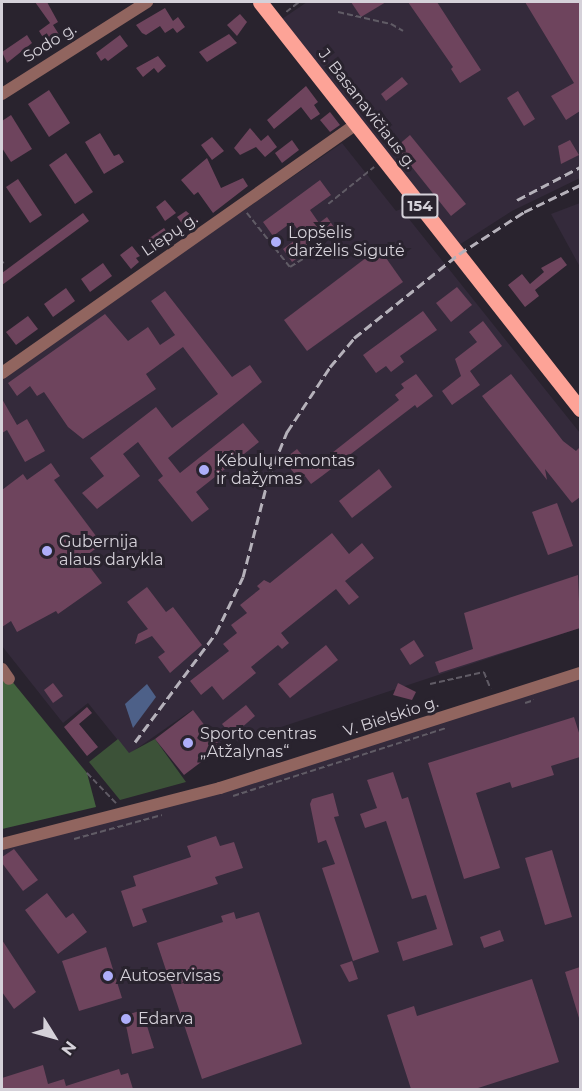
<!DOCTYPE html>
<html>
<head>
<meta charset="utf-8">
<style>
	body { margin:0 }
	#map { position:relative; width:582px; height:1091px; overflow:hidden; background:#29232e; font-family:Montserrat,sans-serif }
	div>[style] { position:absolute }
	[style*='--x'] { left:calc(var(--x)*1px); top:calc(var(--y)*1px); width:calc(var(--w)*1px); rotate:calc(var(--a)*1deg) }
	.built>* { inset:0; background:#342a3b }
	.green>* { inset:0; background:#3c5238 }
	.forest>* { inset:0; background:#43633e }
	.water>* { inset:0; background:#4d6088 }
	.building>* { inset:0; background:#6e445d }
	.path>* { height:1.5px; margin-top:-0.75px; transform-origin:0; background:repeating-linear-gradient(90deg,#605b65 0 6px,transparent 0 9px) }
	.minor>* { height:12px; margin:-6px; padding:0 6px; transform-origin:6px; border-radius:6px; background:#91655f }
	.primary>* { height:15px; margin:-7.5px; padding:0 7.5px; transform-origin:7.5px; border-radius:7.5px; background:#fda397 }
	.rail>* { height:3px; margin-top:-1.5px; transform-origin:0; background:repeating-linear-gradient(90deg,#b5b1ba 0 9px,transparent 0 13.5px) }
	.dots>* { width:16px; height:16px; translate:-50% -50%; box-sizing:border-box; border:3px solid #29232e; border-radius:50% }
	span { translate:-50% -50%; white-space:nowrap; text-align:center; line-height:1.15; -webkit-text-stroke:6px #29232e; paint-order:stroke }
	.shield-label span { padding:2px 4px; background:#29232e; border:2px solid; border-radius:4px; -webkit-text-stroke-width:0 }
	.shield-label { font-size:15px; color:#d5d1d9; font-weight:700 }
	.street-label { font-size:16px; color:#d5d1d9 }
	.poi-label { font-size:16px; color:#d5d1d9 }
	.left { translate:0 -50%; text-align:left }
	.frame { position:absolute; inset:0; border:3px solid #d5d1d9; pointer-events:none }
	.north { position:absolute; left:24px; top:1007px; width:60px; height:60px; -webkit-text-stroke:4px #29232e; paint-order:stroke; rotate:127deg; font-size:16px; font-weight:700; line-height:24px; text-align:center; color:#d5d1d9 }
	.north::after { content:''; display:block; margin:auto; width:21px; height:27px; background:#d5d1d9; clip-path:polygon(50% 0,100% 100%,50% 72%,0 100%) }
</style>
</head>
<body>
<div id="map">
	<div class="built">
		<div style="clip-path:polygon(307px 2px,580px 2px,580px 178px,512px 211px,459px 245px,282px 19px)"></div>
		<div style="clip-path:polygon(342px 143px,396px 211px,401px 209px,580px 433px,580px 628px,221px 747px,192px 710px,129px 754px,88px 703px,63px 723px,2px 646px,2px 376px)"></div>
		<div style="clip-path:polygon(580px 203px,580px 267px,551px 214px)"></div>
		<div style="clip-path:polygon(580px 673px,580px 1089px,2px 1090px,2px 844px,98px 820px)"></div>
	</div>
	<div class="green">
		<div style="clip-path:polygon(118px 739px,129px 753px,155px 739px,186px 782px,120px 800px,89px 762px)"></div>
	</div>
	<div class="forest">
		<div style="clip-path:polygon(2px 669px,87px 773px,96px 807px,2px 829px)"></div>
	</div>
	<div class="water">
		<div style="clip-path:polygon(147px 684px,156px 697px,133px 728px,125px 704px)"></div>
	</div>
	<div class="building">
		<div style="clip-path:polygon(35px 2px,47px 2px,58px 22px,53px 25px,60px 36px,47px 44px,39px 31px,50px 23px)"></div>
		<div style="clip-path:polygon(351px 2px,386px 2px,361px 17px)"></div>
		<div style="clip-path:polygon(408px 2px,437px 2px,481px 70px,460px 83px,451px 69px,453px 67px)"></div>
		<div style="clip-path:polygon(525px 2px,580px 2px,580px 111px,566px 120px,551px 96px,574px 83px)"></div>
		<div style="clip-path:polygon(165px 8px,173px 21px,178px 17px,185px 27px,177px 33px,173px 28px,165px 33px,160px 26px,146px 35px,142px 33px,136px 25px)"></div>
		<div style="clip-path:polygon(240px 14px,247px 22px,237px 36px,227px 25px)"></div>
		<div style="clip-path:polygon(229px 34px,237px 43px,207px 62px,199px 52px)"></div>
		<div style="clip-path:polygon(27px 35px,32px 43px,7px 63px,2px 52px)"></div>
		<div style="clip-path:polygon(120px 35px,128px 46px,108px 61px,105px 58px,101px 61px,96px 53px)"></div>
		<div style="clip-path:polygon(158px 56px,166px 66px,158px 73px,154px 68px,143px 77px,136px 68px)"></div>
		<div style="clip-path:polygon(402px 77px,408px 84px,386px 101px,381px 94px)"></div>
		<div style="clip-path:polygon(306px 86px,318px 102px,314px 105px,320px 114px,311px 120px,301px 107px,274px 129px,267px 120px)"></div>
		<div style="clip-path:polygon(49px 90px,70px 123px,49px 137px,28px 104px)"></div>
		<div style="clip-path:polygon(518px 91px,535px 119px,524px 126px,507px 98px)"></div>
		<div style="clip-path:polygon(330px 112px,340px 125px,330px 132px,320px 120px)"></div>
		<div style="clip-path:polygon(11px 115px,32px 149px,11px 162px,2px 148px,2px 121px)"></div>
		<div style="clip-path:polygon(250px 128px,261px 141px,268px 135px,277px 147px,265px 157px,256px 147px,240px 155px,234px 148px)"></div>
		<div style="clip-path:polygon(100px 133px,114px 156px,119px 154px,124px 162px,104px 174px,85px 142px)"></div>
		<div style="clip-path:polygon(410px 135px,466px 204px,451px 216px,396px 147px)"></div>
		<div style="clip-path:polygon(212px 137px,224px 151px,212px 160px,201px 145px)"></div>
		<div style="clip-path:polygon(292px 140px,299px 150px,282px 163px,275px 153px)"></div>
		<div style="clip-path:polygon(570px 140px,579px 155px,561px 164px,558px 146px)"></div>
		<div style="clip-path:polygon(66px 153px,93px 192px,75px 204px,49px 165px)"></div>
		<div style="clip-path:polygon(207px 158px,221px 188px,243px 178px,248px 186px,213px 213px,198px 192px,194px 195px,181px 180px)"></div>
		<div style="clip-path:polygon(18px 179px,42px 215px,30px 223px,6px 187px)"></div>
		<div style="clip-path:polygon(320px 180px,331px 195px,310px 210px,319px 223px,327px 217px,336px 230px,292px 262px,283px 249px,302px 235px,292px 222px,273px 236px,263px 222px)"></div>
		<div style="clip-path:polygon(165px 200px,176px 213px,165px 221px,156px 207px)"></div>
		<div style="clip-path:polygon(186px 211px,198px 221px,187px 230px,177px 217px)"></div>
		<div style="clip-path:polygon(83px 213px,89px 221px,2px 285px,2px 273px)"></div>
		<div style="clip-path:polygon(164px 228px,172px 240px,157px 251px,148px 239px)"></div>
		<div style="clip-path:polygon(132px 246px,140px 256px,136px 258px,139px 262px,131px 269px,120px 255px)"></div>
		<div style="clip-path:polygon(379px 248px,403px 282px,307px 351px,284px 320px)"></div>
		<div style="clip-path:polygon(561px 257px,567px 265px,535px 290px,539px 296px,525px 307px,508px 285px,522px 274px,530px 284px,544px 272px,541px 268px)"></div>
		<div style="clip-path:polygon(103px 263px,112px 276px,90px 292px,81px 279px)"></div>
		<div style="clip-path:polygon(457px 287px,472px 305px,451px 322px,436px 303px)"></div>
		<div style="clip-path:polygon(66px 288px,75px 301px,53px 317px,44px 304px)"></div>
		<div style="clip-path:polygon(165px 291px,232px 377px,250px 365px,262px 382px,168px 458px,180px 473px,243px 423px,259px 442px,196px 492px,209px 509px,192px 522px,158px 480px,163px 476px,138px 442px,123px 454px,140px 476px,97px 509px,82px 493px,104px 476px,90px 458px,156px 407px,172px 428px,218px 394px,183px 347px,146px 374px,156px 389px,83px 439px,68px 427px,44px 392px,37px 396px,30px 386px,17px 396px,8px 383px,105px 314px,128px 341px,148px 327px,160px 345px,175px 335px,151px 301px)"></div>
		<div style="clip-path:polygon(423px 311px,437px 330px,400px 356px,404px 362px,391px 372px,386px 366px,376px 373px,363px 355px)"></div>
		<div style="clip-path:polygon(28px 316px,38px 329px,16px 345px,6px 332px)"></div>
		<div style="clip-path:polygon(483px 321px,502px 346px,470px 371px,480px 385px,452px 405px,442px 391px,461px 376px,455px 359px,477px 342px,469px 332px)"></div>
		<div style="clip-path:polygon(416px 374px,433px 396px,417px 408px,415px 405px,322px 476px,311px 484px,305px 476px,300px 480px,283px 460px,297px 449px,313px 468px,399px 400px,395px 395px,404px 388px,401px 384px)"></div>
		<div style="clip-path:polygon(511px 374px,563px 441px,576px 451px,580px 447px,580px 497px,572px 503px,545px 469px,547px 480px,482px 396px)"></div>
		<div style="clip-path:polygon(2px 399px,17px 425px,27px 419px,45px 451px,25px 462px,7px 430px,2px 433px)"></div>
		<div style="clip-path:polygon(51px 463px,60px 476px,54px 480px,102px 544px,83px 558px,102px 583px,58px 614px,56px 611px,17px 632px,11px 621px,2px 627px,2px 490px,23px 474px,27px 480px)"></div>
		<div style="clip-path:polygon(379px 469px,392px 487px,352px 518px,339px 501px)"></div>
		<div style="clip-path:polygon(557px 503px,573px 546px,548px 555px,532px 512px)"></div>
		<div style="clip-path:polygon(332px 533px,349px 554px,362px 543px,374px 558px,345px 581px,359px 597px,349px 605px,336px 589px,281px 633px,289px 643px,282px 649px,278px 645px,251px 667px,256px 673px,223px 700px,212px 686px,201px 695px,190px 681px,229px 651px,223px 644px,237px 633px,231px 625px,247px 613px,240px 605px,260px 589px,257px 586px,264px 580px,270px 583px)"></div>
		<div style="clip-path:polygon(578px 575px,580px 628px,439px 673px,435px 662px,473px 649px,464px 613px)"></div>
		<div style="clip-path:polygon(147px 587px,166px 612px,173px 607px,202px 645px,170px 673px,158px 657px,165px 652px,152px 636px,135px 644px,138px 634px,148px 629px,127px 602px)"></div>
		<div style="clip-path:polygon(414px 640px,424px 656px,410px 665px,400px 649px)"></div>
		<div style="clip-path:polygon(326px 645px,338px 660px,290px 698px,278px 684px)"></div>
		<div style="clip-path:polygon(53px 683px,63px 696px,53px 703px,44px 690px)"></div>
		<div style="clip-path:polygon(398px 683px,416px 692px,412px 700px,393px 695px)"></div>
		<div style="clip-path:polygon(246px 705px,255px 716px,232px 736px,222px 724px)"></div>
		<div style="clip-path:polygon(87px 707px,92px 713px,79px 724px,98px 747px,87px 756px,64px 727px)"></div>
		<div style="clip-path:polygon(193px 710px,221px 747px,184px 775px,155px 739px)"></div>
		<div style="clip-path:polygon(574px 717px,580px 736px,580px 757px,551px 766px,554px 775px,512px 788px,510px 782px,476px 793px,500px 868px,464px 879px,428px 763px)"></div>
		<div style="clip-path:polygon(393px 772px,402px 799px,408px 797px,453px 945px,403px 961px,397px 942px,437px 929px,426px 895px,412px 899px,386px 821px,365px 828px,360px 814px,377px 808px,367px 780px)"></div>
		<div style="clip-path:polygon(333px 793px,339px 816px,334px 817px,379px 952px,353px 961px,322px 868px,335px 864px,326px 840px,318px 843px,310px 804px,312px 799px)"></div>
		<div style="clip-path:polygon(216px 836px,220px 846px,234px 842px,243px 868px,215px 877px,218px 884px,142px 909px,147px 922px,133px 927px,121px 891px,136px 886px,133px 876px,191px 857px,187px 846px)"></div>
		<div style="clip-path:polygon(14px 849px,38px 880px,23px 891px,2px 863px,2px 857px)"></div>
		<div style="clip-path:polygon(552px 850px,572px 917px,545px 925px,525px 858px)"></div>
		<div style="clip-path:polygon(47px 893px,66px 918px,73px 913px,87px 932px,58px 954px,25px 910px)"></div>
		<div style="clip-path:polygon(234px 912px,236px 919px,259px 912px,302px 1044px,202px 1079px,157px 943px,223px 922px,221px 916px)"></div>
		<div style="clip-path:polygon(500px 930px,504px 941px,484px 948px,480px 937px)"></div>
		<div style="clip-path:polygon(2px 940px,36px 992px,14px 1009px,2px 992px)"></div>
		<div style="clip-path:polygon(106px 947px,122px 998px,79px 1011px,62px 961px)"></div>
		<div style="clip-path:polygon(352px 961px,358px 979px,349px 982px,340px 965px)"></div>
		<div style="clip-path:polygon(580px 967px,580px 1018px,579px 1018px,565px 972px)"></div>
		<div style="clip-path:polygon(532px 979px,559px 1062px,475px 1089px,411px 1089px,387px 1015px,414px 1006px,417px 1016px)"></div>
		<div style="clip-path:polygon(142px 1010px,154px 1048px,132px 1054px,124px 1016px)"></div>
		<div style="clip-path:polygon(43px 1065px,48px 1084px,64px 1079px,66px 1086px,119px 1069px,121px 1075px,128px 1073px,133px 1089px,2px 1089px,2px 1078px)"></div>
	</div>
	<div class="path">
		<div style="--x:286;--y:12;--w:16;--a:-38"></div>
		<div style="--x:338;--y:12;--w:54;--a:12.8"></div>
		<div style="--x:391;--y:24;--w:14;--a:30"></div>
		<div style="--x:328;--y:204;--w:59;--a:-38.8"></div>
		<div style="--x:247;--y:213;--w:69;--a:51.5"></div>
		<div style="--x:290;--y:267;--w:38;--a:-32"></div>
		<div style="--x:2;--y:263;--w:2;--a:-27"></div>
		<div style="--x:430;--y:684;--w:55;--a:-12.5"></div>
		<div style="--x:484;--y:672;--w:18;--a:68"></div>
		<div style="--x:525;--y:703;--w:9;--a:-18"></div>
		<div style="--x:87;--y:773;--w:42;--a:46"></div>
		<div style="--x:233;--y:796;--w:224;--a:-17.7"></div>
		<div style="--x:74;--y:839;--w:91;--a:-15.3"></div>
	</div>
	<div class="minor">
		<div style="--x:2;--y:94;--w:172;--a:-32.4"></div>
		<div style="--x:2;--y:373;--w:433;--a:-35.1"></div>
		<div style="--x:2;--y:669;--w:12;--a:55"></div>
		<div style="--x:2;--y:844;--w:225;--a:-14.4"></div>
		<div style="--x:220;--y:788;--w:378;--a:-17.7"></div>
	</div>
	<div class="primary">
		<div style="--x:260;--y:2;--w:518;--a:51.82"></div>
	</div>
	<div class="rail">
		<div style="--x:517;--y:200;--w:71;--a:-27.6"></div>
		<div style="--x:135;--y:742;--w:136;--a:-53.4"></div>
		<div style="--x:216;--y:633;--w:62;--a:-64.3"></div>
		<div style="--x:243;--y:577;--w:104;--a:-75.6"></div>
		<div style="--x:269;--y:476;--w:48;--a:-67.8"></div>
		<div style="--x:287;--y:432;--w:78;--a:-56.5"></div>
		<div style="--x:330;--y:367;--w:38;--a:-50"></div>
		<div style="--x:354;--y:338;--w:134;--a:-38.7"></div>
		<div style="--x:459;--y:254;--w:77;--a:-32.9"></div>
		<div style="--x:524;--y:212;--w:62;--a:-25.7"></div>
	</div>
	<div class="dots">
		<div style="left:276px;top:242px;background:#aeaefa"></div>
		<div style="left:204px;top:470px;background:#aeaefa"></div>
		<div style="left:47px;top:551px;background:#aeaefa"></div>
		<div style="left:188px;top:743px;background:#aeaefa"></div>
		<div style="left:108px;top:976px;background:#aeaefa"></div>
		<div style="left:126px;top:1019px;background:#aeaefa"></div>
	</div>
	<div class="shield-label">
		<span style="left:420px;top:206px">154</span>
	</div>
	<div class="street-label">
		<span style="left:50px;top:43px;rotate:-32deg">Sodo g.</span>
		<span style="left:367px;top:109px;rotate:52deg">J. Basanavičiaus g.</span>
		<span style="left:170px;top:235px;rotate:-34deg">Liepų g.</span>
		<span style="left:391px;top:717px;rotate:-18deg">V. Bielskio g.</span>
	</div>
	<div class="poi-label">
		<span class="left" style="left:288px;top:242px">Lopšelis<br>darželis Sigutė</span>
		<span class="left" style="left:216px;top:470px">Kėbulų remontas<br>ir dažymas</span>
		<span class="left" style="left:59px;top:551px">Gubernija<br>alaus darykla</span>
		<span class="left" style="left:200px;top:743px">Sporto centras<br>„Atžalynas“</span>
		<span class="left" style="left:120px;top:976px">Autoservisas</span>
		<span class="left" style="left:138px;top:1019px">Edarva</span>
	</div>
	<div class="frame"></div>
	<div class="north">N</div>
</div>
</body>
</html>
